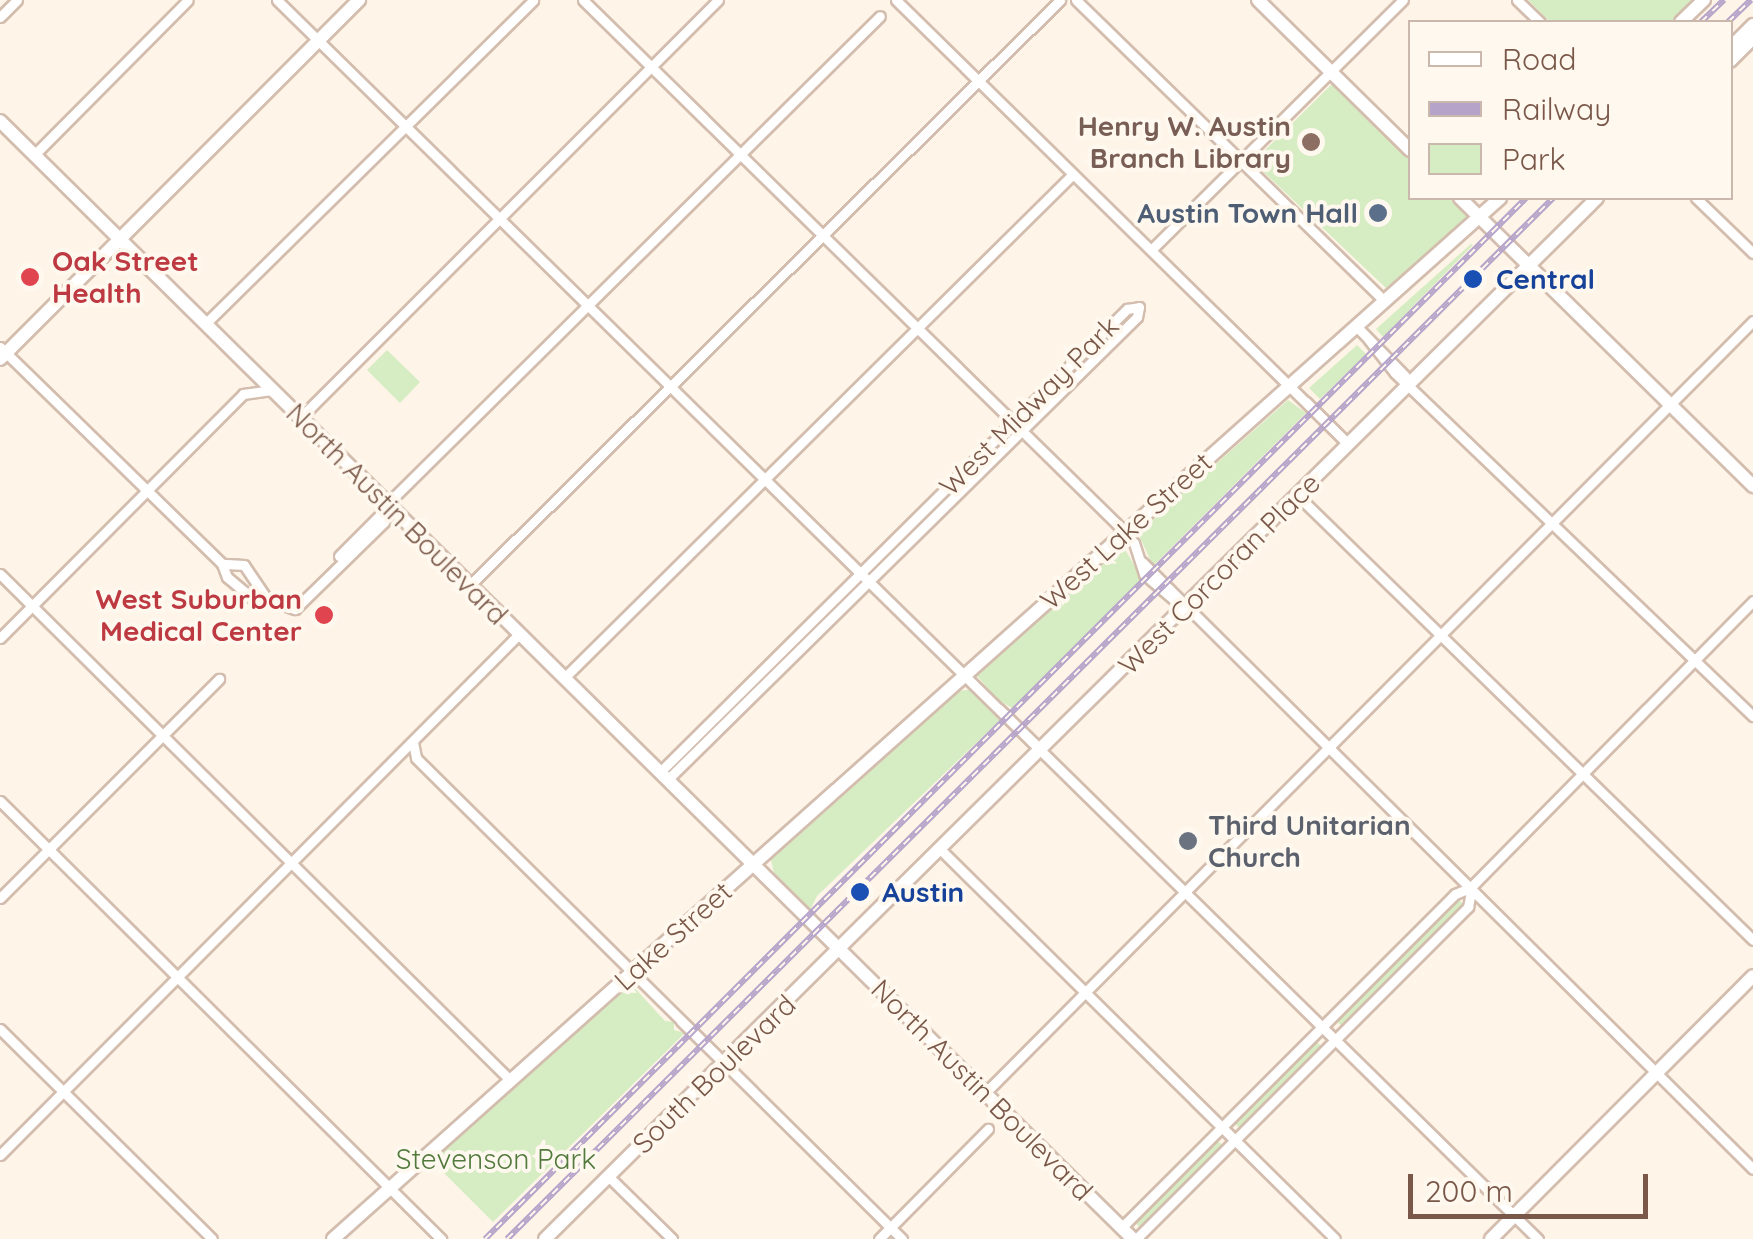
<!DOCTYPE html>
<html>
<head>
<meta charset="utf-8">
<style>
	body { margin:0 }
	#map { position:relative; width:1753px; height:1239px; overflow:hidden; background:#fef4e7; font-family:Quicksand,sans-serif }
	div>[style] { position:absolute }
	[style*='--x'] { left:calc(var(--x)*1px); top:calc(var(--y)*1px); width:calc(var(--w)*1px); rotate:calc(var(--a)*1deg) }
	.green>* { inset:0; background:#d6edc3 }
	.roads { filter:drop-shadow(2px 0 #d3bdae) drop-shadow(-2px 0 #d3bdae) drop-shadow(0 2px #d3bdae) drop-shadow(0 -2px #d3bdae) }
	.street>* { height:9px; margin:-4.5px; padding:0 4.5px; transform-origin:4.5px; border-radius:4.5px; background:#fff }
	.secondary>* { height:12px; margin:-6px; padding:0 6px; transform-origin:6px; border-radius:6px; background:#fff }
	.rail>* { height:6px; margin-top:-3px; transform-origin:0; background:repeating-linear-gradient(90deg,#fff8ee 0 8px,#b6a3c9 0 16px); box-sizing:border-box; border-block:2px solid #b6a3c9 }
	.dots>* { width:28px; height:28px; translate:-50% -50%; box-sizing:border-box; border:5px solid #fff8ee; border-radius:50% }
	span { translate:-50% -50%; white-space:nowrap; text-align:center; line-height:1.15; -webkit-text-stroke:8px #fff8ee; paint-order:stroke }
	.education-label { font-size:28px; color:#785e54; font-weight:700 }
	.right { translate:-100% -50%; text-align:right }
	.service-label { font-size:28px; color:#4e5e75; font-weight:700 }
	.health-label { font-size:28px; color:#be3a42; font-weight:700 }
	.left { translate:0 -50%; text-align:left }
	.transit-label { font-size:28px; color:#164399; font-weight:700 }
	.street-label { font-size:28px; color:#7a5849 }
	.worship-label { font-size:28px; color:#5b616d; font-weight:700 }
	.park-label { font-size:28px; color:#527a3d }
	.legend { position:absolute; left:1408px; top:20px; width:325px; height:180px; box-sizing:border-box; background:#fff8ee; border:2px solid #cab8ac; margin:0; padding:12px 18px; list-style:none; font-size:30px; color:#7a5849 }
	.legend li { display:flex; align-items:center; gap:20px; height:50px }
	.legend b { width:50px; border:2px solid #cab8ac }
	.scale { position:absolute; left:1408px; top:1174px; width:240px; height:45px; box-sizing:border-box; border:5px solid #7a5849; border-top:0; padding-left:12px; font-size:30px; line-height:35px; white-space:nowrap; color:#7a5849; -webkit-text-stroke:8px #fff8ee; paint-order:stroke }
</style>
</head>
<body>
<div id="map">
	<div class="green">
		<div style="clip-path:polygon(1528px 0,1699px 0,1676px 22px,1550px 22px)"></div>
		<div style="clip-path:polygon(1332px 84px,1410px 160px,1410px 198px,1449px 198px,1467px 217px,1388px 290px,1253px 162px)"></div>
		<div style="clip-path:polygon(1471px 244px,1473px 245px,1383px 337px,1376px 329px)"></div>
		<div style="clip-path:polygon(1357px 345px,1366px 354px,1320px 399px,1309px 388px)"></div>
		<div style="clip-path:polygon(387px 350px,420px 382px,400px 403px,367px 370px)"></div>
		<div style="clip-path:polygon(1288px 400px,1306px 413px,1153px 566px,1138px 533px)"></div>
		<div style="clip-path:polygon(1123px 546px,1142px 578px,1012px 708px,998px 700px,977px 676px)"></div>
		<div style="clip-path:polygon(971px 689px,1000px 720px,817px 896px,810px 910px,774px 873px,771px 860px,960px 691px)"></div>
		<div style="clip-path:polygon(1456px 897px,1463px 904px,1342px 1026px,1334px 1019px)"></div>
		<div style="clip-path:polygon(631px 984px,665px 1021px,674px 1022px,674px 1030px,685px 1033px,493px 1222px,432px 1161px)"></div>
		<div style="clip-path:polygon(1314px 1039px,1321px 1046px,1239px 1128px,1232px 1121px)"></div>
		<div style="clip-path:polygon(1215px 1138px,1222px 1145px,1140px 1228px,1133px 1220px)"></div>
	</div>
	<div class="roads">
		<div class="street">
			<div style="--x:277;--y:0;--w:1768;--a:44.5"></div>
			<div style="--x:583;--y:0;--w:747;--a:44.46"></div>
			<div style="--x:1116;--y:523;--w:27;--a:48"></div>
			<div style="--x:1134;--y:543;--w:33;--a:72"></div>
			<div style="--x:1144;--y:574;--w:45;--a:40.5"></div>
			<div style="--x:896;--y:0;--w:627;--a:44.48"></div>
			<div style="--x:1076;--y:0;--w:431;--a:44.3"></div>
			<div style="--x:1517;--y:0;--w:32;--a:44"></div>
			<div style="--x:0;--y:17;--w:24;--a:-45"></div>
			<div style="--x:34;--y:155;--w:218;--a:-45.2"></div>
			<div style="--x:1696;--y:198;--w:79;--a:44"></div>
			<div style="--x:1151;--y:250;--w:355;--a:-44.8"></div>
			<div style="--x:205;--y:324;--w:461;--a:-44.6"></div>
			<div style="--x:1356;--y:326;--w:70;--a:45.6"></div>
			<div style="--x:1369;--y:340;--w:42;--a:51.8"></div>
			<div style="--x:1395;--y:373;--w:496;--a:43.8"></div>
			<div style="--x:0;--y:347;--w:310;--a:44.3"></div>
			<div style="--x:222;--y:564;--w:14;--a:69"></div>
			<div style="--x:227;--y:577;--w:33;--a:40"></div>
			<div style="--x:252;--y:598;--w:15;--a:4"></div>
			<div style="--x:267;--y:599;--w:41;--a:-124.1"></div>
			<div style="--x:244;--y:565;--w:22;--a:-177"></div>
			<div style="--x:1306;--y:402;--w:55;--a:45"></div>
			<div style="--x:300;--y:418;--w:591;--a:-45"></div>
			<div style="--x:1297;--y:495;--w:637;--a:44.3"></div>
			<div style="--x:339;--y:556;--w:71;--a:-45"></div>
			<div style="--x:1142;--y:562;--w:861;--a:44.81"></div>
			<div style="--x:0;--y:574;--w:718;--a:44.77"></div>
			<div style="--x:470;--y:585;--w:831;--a:-44.76"></div>
			<div style="--x:267;--y:599;--w:30;--a:20"></div>
			<div style="--x:295;--y:609;--w:124;--a:-44.3"></div>
			<div style="--x:384;--y:522;--w:28;--a:-67"></div>
			<div style="--x:395;--y:496;--w:682;--a:-44.7"></div>
			<div style="--x:0;--y:638;--w:344;--a:-45.1"></div>
			<div style="--x:243;--y:394;--w:29;--a:-8"></div>
			<div style="--x:564;--y:678;--w:716;--a:-44.72"></div>
			<div style="--x:999;--y:709;--w:52;--a:44.2"></div>
			<div style="--x:413;--y:742;--w:16;--a:79"></div>
			<div style="--x:416;--y:758;--w:684;--a:44.7"></div>
			<div style="--x:660;--y:772;--w:658;--a:-44.75"></div>
			<div style="--x:1127;--y:309;--w:12;--a:-9"></div>
			<div style="--x:1139;--y:307;--w:10;--a:101"></div>
			<div style="--x:1137;--y:317;--w:660;--a:135.43"></div>
			<div style="--x:0;--y:801;--w:622;--a:44.8"></div>
			<div style="--x:942;--y:851;--w:552;--a:44.63"></div>
			<div style="--x:1470;--y:888;--w:403;--a:-45.4"></div>
			<div style="--x:0;--y:898;--w:310;--a:-45"></div>
			<div style="--x:681;--y:1021;--w:54;--a:44.3"></div>
			<div style="--x:0;--y:1029;--w:298;--a:44.7"></div>
			<div style="--x:985;--y:1093;--w:1089;--a:-45.15"></div>
			<div style="--x:0;--y:1155;--w:735;--a:-45.11"></div>
			<div style="--x:608;--y:1176;--w:90;--a:44.5"></div>
			<div style="--x:1121;--y:1228;--w:472;--a:-45"></div>
			<div style="--x:1455;--y:894;--w:16;--a:-22"></div>
			<div style="--x:879;--y:1239;--w:155;--a:-45.3"></div>
			<div style="--x:1136;--y:1239;--w:470;--a:-45"></div>
			<div style="--x:1468;--y:907;--w:16;--a:-79"></div>
		</div>
		<div class="secondary">
			<div style="--x:1258;--y:0;--w:214;--a:44.6"></div>
			<div style="--x:1681;--y:22;--w:32;--a:-44"></div>
			<div style="--x:1730;--y:48;--w:33;--a:-45"></div>
			<div style="--x:1730;--y:61;--w:33;--a:-45"></div>
			<div style="--x:0;--y:121;--w:1592;--a:44.62"></div>
			<div style="--x:1460;--y:198;--w:411;--a:44.5"></div>
			<div style="--x:0;--y:359;--w:508;--a:-45"></div>
			<div style="--x:333;--y:1239;--w:1564;--a:-41.73"></div>
			<div style="--x:545;--y:1239;--w:1480;--a:-44.7"></div>
			<div style="--x:1491;--y:1239;--w:371;--a:-45.1"></div>
		</div>
	</div>
	<div class="rail">
		<div style="--x:1701;--y:22;--w:32;--a:-44"></div>
		<div style="--x:1728;--y:22;--w:32;--a:-44"></div>
		<div style="--x:485;--y:1239;--w:1472;--a:-45"></div>
		<div style="--x:507;--y:1239;--w:1476;--a:-44.86"></div>
	</div>
	<div class="dots">
		<div style="left:1311px;top:142px;background:#8d6e63"></div>
		<div style="left:1378px;top:213px;background:#5c6f8a"></div>
		<div style="left:30px;top:277px;background:#e0444e"></div>
		<div style="left:1473px;top:279px;background:#1a4fb4"></div>
		<div style="left:324px;top:615px;background:#e0444e"></div>
		<div style="left:1188px;top:841px;background:#6b7280"></div>
		<div style="left:860px;top:892px;background:#1a4fb4"></div>
	</div>
	<div class="education-label">
		<span class="right" style="left:1291px;top:142px">Henry W. Austin<br>Branch Library</span>
	</div>
	<div class="service-label">
		<span class="right" style="left:1358px;top:213px">Austin Town Hall</span>
	</div>
	<div class="health-label">
		<span class="left" style="left:52px;top:277px">Oak Street<br>Health</span>
		<span class="right" style="left:302px;top:615px">West Suburban<br>Medical Center</span>
	</div>
	<div class="transit-label">
		<span class="left" style="left:1496px;top:279px">Central</span>
		<span class="left" style="left:882px;top:892px">Austin</span>
	</div>
	<div class="street-label">
		<span style="left:1029px;top:406px;rotate:-45deg">West Midway Park</span>
		<span style="left:397px;top:514px;rotate:45deg">North Austin Boulevard</span>
		<span style="left:1126px;top:531px;rotate:-42deg">West Lake Street</span>
		<span style="left:1219px;top:574px;rotate:-45deg">West Corcoran Place</span>
		<span style="left:673px;top:936px;rotate:-42deg">Lake Street</span>
		<span style="left:714px;top:1074px;rotate:-44deg">South Boulevard</span>
		<span style="left:982px;top:1090px;rotate:45deg">North Austin Boulevard</span>
	</div>
	<div class="worship-label">
		<span class="left" style="left:1208px;top:841px">Third Unitarian<br>Church</span>
	</div>
	<div class="park-label">
		<span style="left:496px;top:1159px">Stevenson Park</span>
	</div>
	<ul class="legend">
	<li><b style="height:12px;background:#fff"></b>Road</li>
	<li><b style="height:12px;background:#b6a3c9"></b>Railway</li>
	<li><b style="height:28px;background:#d6edc3"></b>Park</li>
	</ul>
	<div class="scale">200 m</div>
</div>
</body>
</html>
